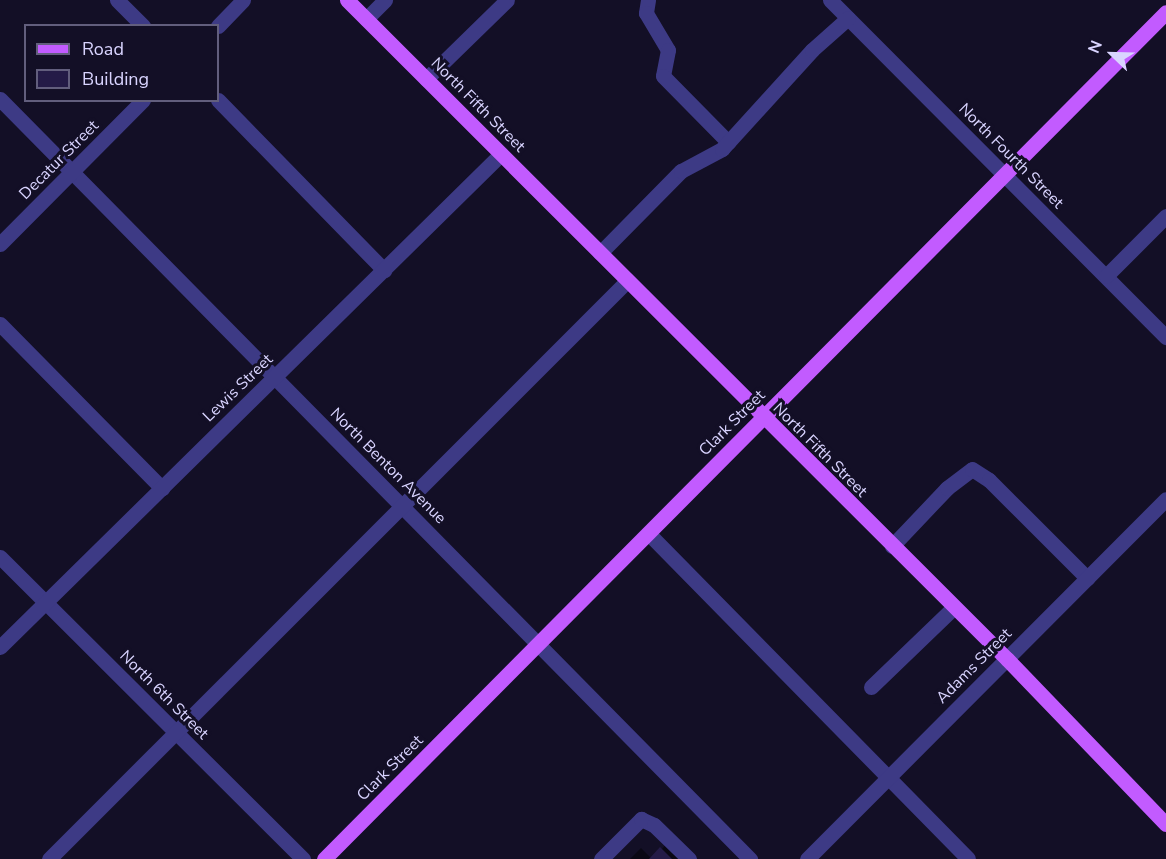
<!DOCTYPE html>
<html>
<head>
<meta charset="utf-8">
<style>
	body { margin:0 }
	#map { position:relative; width:1166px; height:859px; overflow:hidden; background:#130f26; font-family:"Nunito Sans",sans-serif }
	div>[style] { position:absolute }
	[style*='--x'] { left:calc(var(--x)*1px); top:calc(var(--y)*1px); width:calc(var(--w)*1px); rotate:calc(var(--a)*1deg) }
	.shadow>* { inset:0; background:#0007 }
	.building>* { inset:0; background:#241b47 }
	.minor>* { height:15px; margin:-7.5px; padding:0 7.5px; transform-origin:7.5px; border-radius:7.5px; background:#3d3a85 }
	.major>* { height:15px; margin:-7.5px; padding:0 7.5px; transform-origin:7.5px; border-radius:7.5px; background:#c25bff }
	span { translate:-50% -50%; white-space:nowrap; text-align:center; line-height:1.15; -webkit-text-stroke:6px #130f26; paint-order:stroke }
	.street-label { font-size:16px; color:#d9d4ff }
	.legend { position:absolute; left:24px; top:24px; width:195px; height:78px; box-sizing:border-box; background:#130f26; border:2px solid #625e7d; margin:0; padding:8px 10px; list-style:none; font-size:18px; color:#d9d4ff }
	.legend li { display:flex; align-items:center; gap:12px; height:30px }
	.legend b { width:30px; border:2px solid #625e7d }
	.north { position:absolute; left:1082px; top:24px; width:60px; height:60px; -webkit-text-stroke:4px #130f26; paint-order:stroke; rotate:293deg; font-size:16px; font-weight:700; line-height:24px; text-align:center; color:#d9d4ff }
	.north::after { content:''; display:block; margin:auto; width:21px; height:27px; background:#d9d4ff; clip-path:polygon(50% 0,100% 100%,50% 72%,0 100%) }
</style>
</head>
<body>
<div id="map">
	<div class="shadow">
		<div style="clip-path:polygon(671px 839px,692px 859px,653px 859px)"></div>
		<div style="clip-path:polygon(641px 848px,652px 859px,630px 859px)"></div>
	</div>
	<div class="building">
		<div style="clip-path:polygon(660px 847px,672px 859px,649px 859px)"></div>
	</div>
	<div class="minor">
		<div style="--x:117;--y:0;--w:37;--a:45"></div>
		<div style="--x:648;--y:0;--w:13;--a:99"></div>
		<div style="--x:646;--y:13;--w:43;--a:59.3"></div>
		<div style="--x:668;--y:50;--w:26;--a:101"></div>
		<div style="--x:663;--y:76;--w:93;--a:45.4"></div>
		<div style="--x:830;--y:0;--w:476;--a:45.1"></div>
		<div style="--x:366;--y:19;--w:27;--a:-45"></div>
		<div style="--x:218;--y:26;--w:36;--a:-46"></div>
		<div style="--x:426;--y:79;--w:113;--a:-44.3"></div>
		<div style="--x:0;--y:99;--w:1068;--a:45.38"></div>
		<div style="--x:218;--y:100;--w:238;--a:45.7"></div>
		<div style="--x:0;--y:244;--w:203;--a:-45.2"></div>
		<div style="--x:600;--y:253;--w:115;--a:-45.4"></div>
		<div style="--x:681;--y:171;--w:47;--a:-28.2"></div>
		<div style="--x:722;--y:149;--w:134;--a:-47.7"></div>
		<div style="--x:812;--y:50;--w:48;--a:-41.6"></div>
		<div style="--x:1106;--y:276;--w:85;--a:-45"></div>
		<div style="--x:0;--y:324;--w:231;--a:45.4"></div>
		<div style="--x:649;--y:534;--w:455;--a:45.5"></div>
		<div style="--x:892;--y:546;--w:80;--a:-46.5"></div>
		<div style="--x:947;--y:488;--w:31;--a:-37"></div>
		<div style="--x:972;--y:469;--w:20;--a:33"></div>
		<div style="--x:989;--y:480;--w:139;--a:45"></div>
		<div style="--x:0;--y:557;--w:428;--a:44.9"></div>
		<div style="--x:0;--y:647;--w:703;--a:-44.54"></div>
		<div style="--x:871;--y:687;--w:115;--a:-43.9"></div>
		<div style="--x:49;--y:859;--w:817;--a:-45"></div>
		<div style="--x:601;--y:859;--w:57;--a:-45"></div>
		<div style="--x:641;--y:819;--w:14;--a:25"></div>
		<div style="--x:654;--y:825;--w:49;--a:44.2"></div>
		<div style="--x:807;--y:859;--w:508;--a:-45.08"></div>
	</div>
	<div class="major">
		<div style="--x:347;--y:0;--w:933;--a:44.96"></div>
		<div style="--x:1007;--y:659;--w:229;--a:46.1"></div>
		<div style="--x:324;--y:859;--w:1194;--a:-45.17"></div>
	</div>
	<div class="street-label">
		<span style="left:478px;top:105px;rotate:45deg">North Fifth Street</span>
		<span style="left:1011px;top:156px;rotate:45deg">North Fourth Street</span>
		<span style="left:59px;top:160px;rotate:-45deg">Decatur Street</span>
		<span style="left:238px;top:388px;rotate:-44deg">Lewis Street</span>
		<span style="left:732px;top:423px;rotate:-45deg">Clark Street</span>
		<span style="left:820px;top:450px;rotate:45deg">North Fifth Street</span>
		<span style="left:388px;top:466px;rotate:45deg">North Benton Avenue</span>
		<span style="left:974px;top:666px;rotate:-45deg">Adams Street</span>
		<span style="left:164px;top:695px;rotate:45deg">North 6th Street</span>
		<span style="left:390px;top:768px;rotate:-45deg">Clark Street</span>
	</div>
	<ul class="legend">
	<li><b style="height:8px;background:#c25bff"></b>Road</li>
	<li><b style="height:16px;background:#241b47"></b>Building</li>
	</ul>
	<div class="north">N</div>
</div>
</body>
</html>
